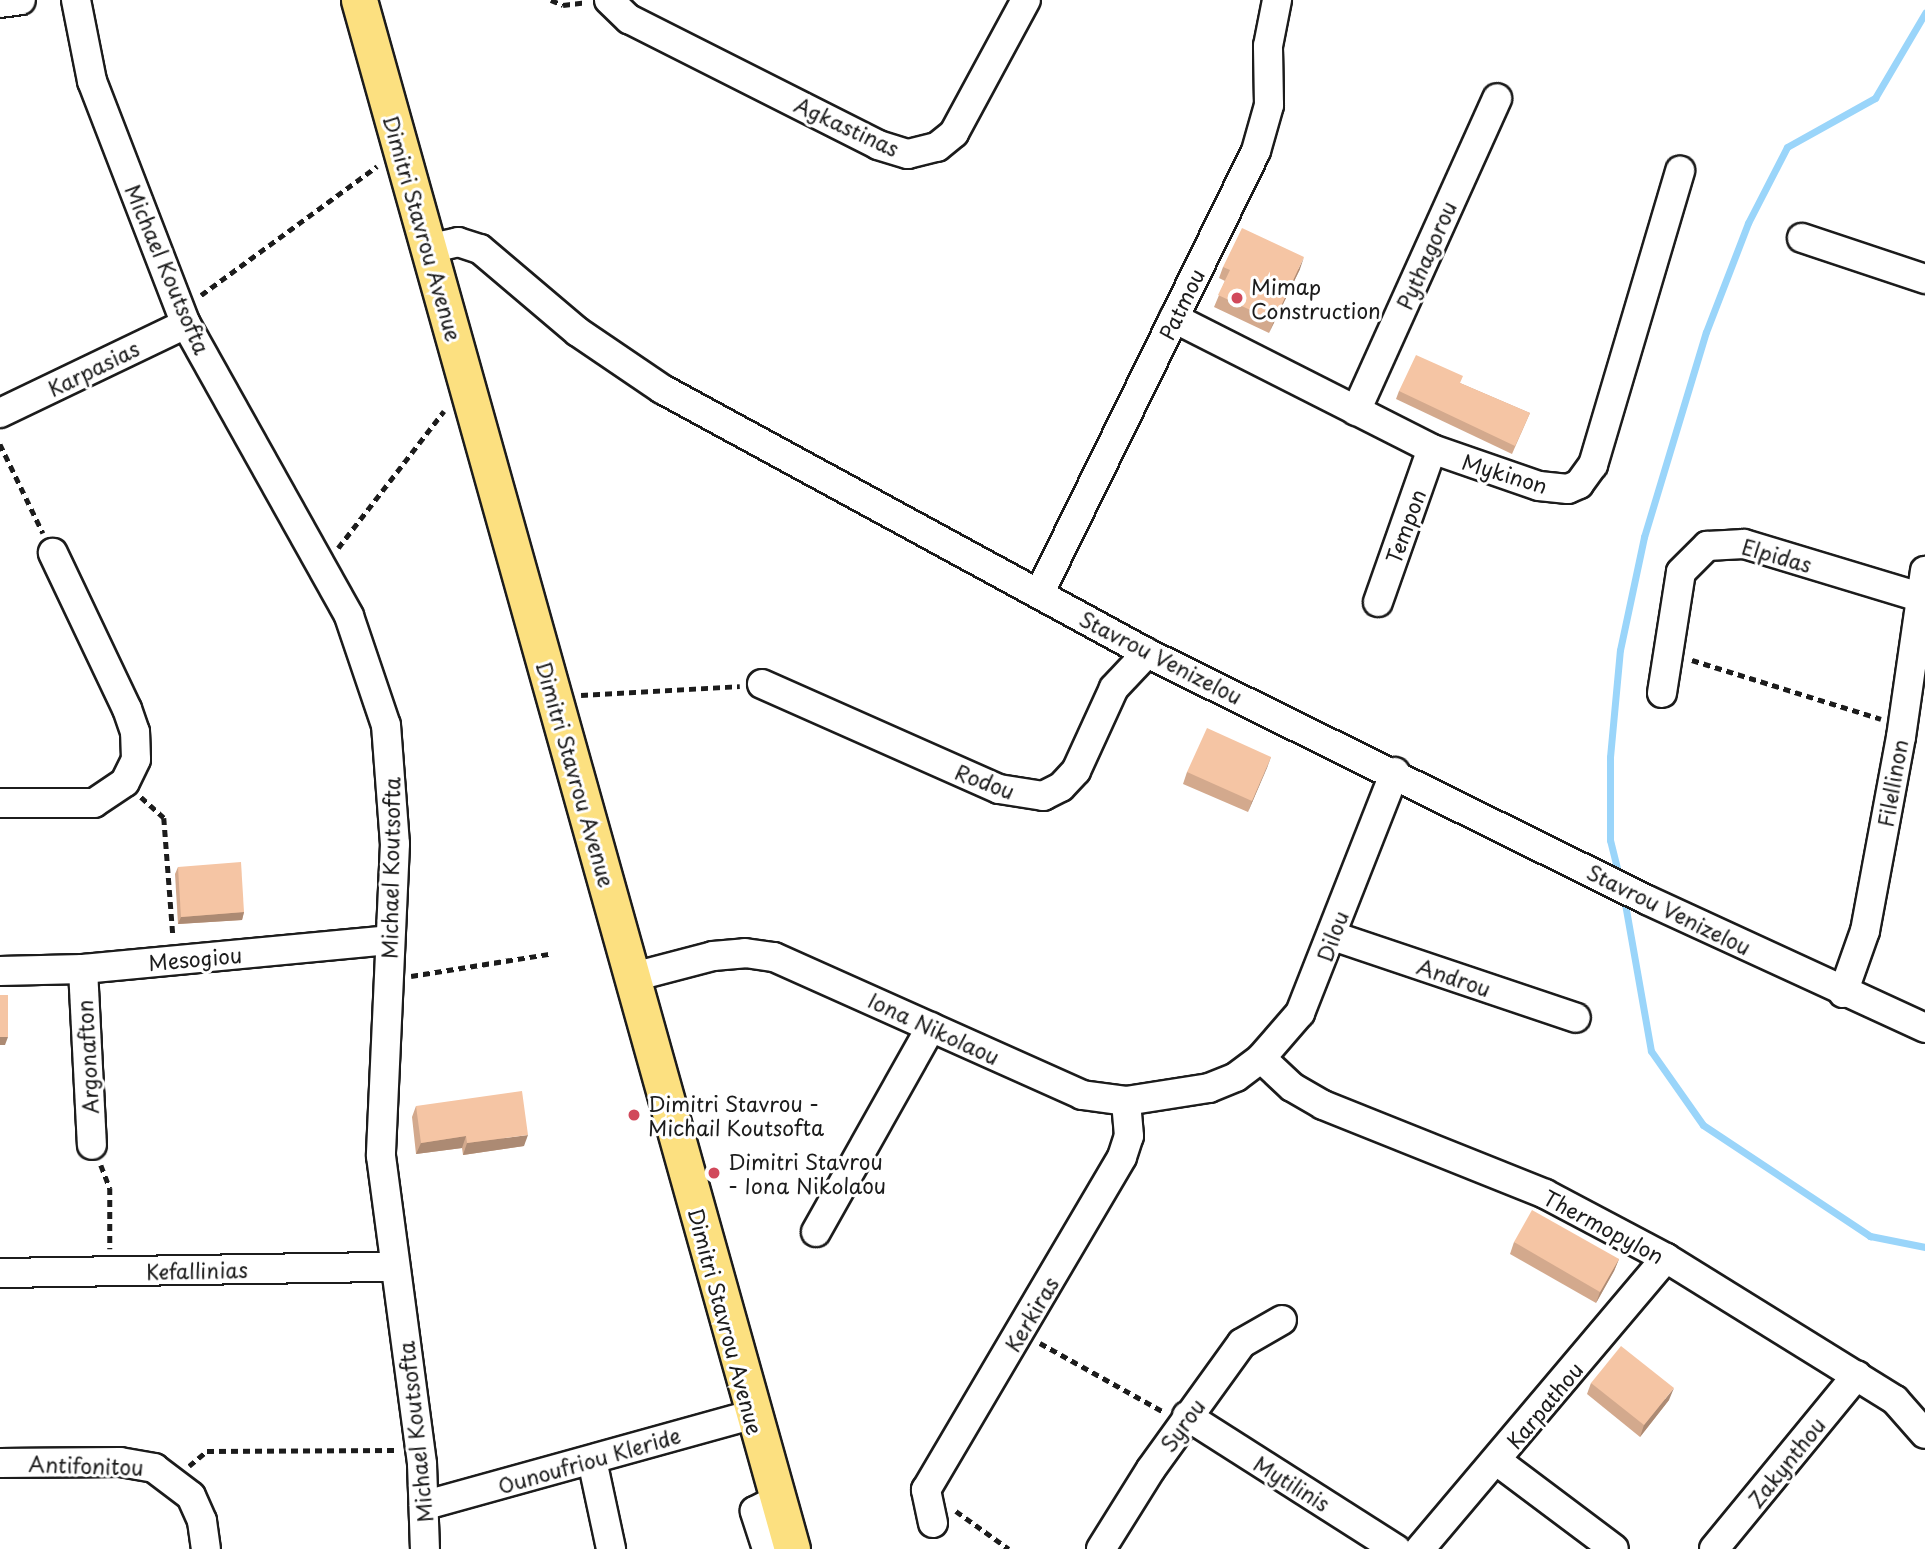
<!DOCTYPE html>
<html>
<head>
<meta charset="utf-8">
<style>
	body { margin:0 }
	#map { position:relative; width:1925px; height:1549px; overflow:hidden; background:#fff; font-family:"Playpen Sans",sans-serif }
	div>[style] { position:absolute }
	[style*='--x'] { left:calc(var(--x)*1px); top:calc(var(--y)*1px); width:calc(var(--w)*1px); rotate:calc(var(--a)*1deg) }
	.stream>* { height:7px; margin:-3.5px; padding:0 3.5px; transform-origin:3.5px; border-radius:3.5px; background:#9ad5fa }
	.path>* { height:4.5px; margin-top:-2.25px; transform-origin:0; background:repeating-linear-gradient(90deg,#1c1c1c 0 7px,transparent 0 12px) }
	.roads { filter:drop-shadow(2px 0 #1c1c1c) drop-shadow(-2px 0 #1c1c1c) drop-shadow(0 2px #1c1c1c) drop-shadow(0 -2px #1c1c1c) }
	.minor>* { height:28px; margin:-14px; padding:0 14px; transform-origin:14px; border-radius:14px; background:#fff }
	.major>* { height:35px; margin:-17.5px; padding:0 17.5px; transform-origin:17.5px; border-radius:17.5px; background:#fce080 }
	.wall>* { inset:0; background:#d3a98d }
	.shaded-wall>* { inset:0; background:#ac8a73 }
	.building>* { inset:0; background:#f5c5a4 }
	.dots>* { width:19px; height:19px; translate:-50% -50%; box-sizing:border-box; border:4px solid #fff; border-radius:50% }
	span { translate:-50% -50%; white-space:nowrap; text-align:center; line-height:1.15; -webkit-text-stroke:6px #fff; paint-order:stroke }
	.street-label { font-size:21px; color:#1c1c1c }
	.poi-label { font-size:21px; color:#1c1c1c }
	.left { translate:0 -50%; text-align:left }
</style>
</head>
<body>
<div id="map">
	<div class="stream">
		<div style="--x:1619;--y:876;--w:37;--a:-104"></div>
		<div style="--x:1610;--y:840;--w:83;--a:-90"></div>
		<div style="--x:1610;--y:757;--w:107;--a:-84.7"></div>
		<div style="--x:1620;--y:650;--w:116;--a:-78"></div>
		<div style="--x:1644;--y:537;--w:214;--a:-73.2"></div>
		<div style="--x:1706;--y:332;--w:117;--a:-68.9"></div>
		<div style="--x:1748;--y:223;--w:85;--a:-62.8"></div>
		<div style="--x:1787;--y:147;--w:101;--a:-29.1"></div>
		<div style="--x:1875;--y:98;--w:99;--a:-59.5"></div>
		<div style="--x:1624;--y:898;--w:155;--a:80"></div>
		<div style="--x:1651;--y:1051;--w:90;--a:54.9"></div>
		<div style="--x:1703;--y:1125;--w:201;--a:33.6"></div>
		<div style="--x:1870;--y:1236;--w:56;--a:11.3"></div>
	</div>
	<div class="path">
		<div style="--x:551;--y:0;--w:13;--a:23"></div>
		<div style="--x:563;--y:5;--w:23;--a:-7"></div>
		<div style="--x:201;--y:295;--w:218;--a:-36.2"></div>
		<div style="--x:0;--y:444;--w:99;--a:64.2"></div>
		<div style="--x:338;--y:548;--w:173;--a:-52.3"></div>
		<div style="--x:1692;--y:660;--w:198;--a:17.3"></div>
		<div style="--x:581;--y:695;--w:159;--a:-3.2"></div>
		<div style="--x:141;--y:797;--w:31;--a:42"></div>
		<div style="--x:164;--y:818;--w:117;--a:85.6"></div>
		<div style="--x:411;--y:976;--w:140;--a:-9.1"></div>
		<div style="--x:101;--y:1165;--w:25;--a:69"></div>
		<div style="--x:110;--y:1188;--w:61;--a:90"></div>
		<div style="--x:1040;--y:1343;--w:142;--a:29.1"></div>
		<div style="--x:189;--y:1466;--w:23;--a:-40"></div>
		<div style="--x:207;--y:1451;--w:188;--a:-0.3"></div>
		<div style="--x:956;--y:1511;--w:65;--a:35.6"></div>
	</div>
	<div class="roads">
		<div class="minor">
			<div style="--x:76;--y:0;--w:83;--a:78.8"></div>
			<div style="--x:92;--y:81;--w:261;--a:68.9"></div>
			<div style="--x:186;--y:324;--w:334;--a:60.8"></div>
			<div style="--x:349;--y:616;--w:115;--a:71.3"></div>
			<div style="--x:386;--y:725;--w:119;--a:85.7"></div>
			<div style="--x:395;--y:844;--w:312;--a:92.6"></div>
			<div style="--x:381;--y:1156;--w:311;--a:82.4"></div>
			<div style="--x:422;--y:1464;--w:85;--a:88"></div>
			<div style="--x:609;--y:0;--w:28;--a:44"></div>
			<div style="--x:629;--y:19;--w:279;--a:26.8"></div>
			<div style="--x:878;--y:145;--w:31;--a:17"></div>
			<div style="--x:908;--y:154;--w:30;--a:-14"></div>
			<div style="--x:937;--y:147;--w:22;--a:-39"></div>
			<div style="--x:954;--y:133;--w:151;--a:-61.6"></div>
			<div style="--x:0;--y:3;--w:21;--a:-8"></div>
			<div style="--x:1802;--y:238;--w:130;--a:18.4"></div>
			<div style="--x:428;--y:249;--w:31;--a:-13"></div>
			<div style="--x:458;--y:242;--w:23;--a:18"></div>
			<div style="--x:480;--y:249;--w:128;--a:40.3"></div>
			<div style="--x:578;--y:332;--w:102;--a:34.2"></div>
			<div style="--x:662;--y:389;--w:552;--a:28.56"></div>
			<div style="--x:1147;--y:653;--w:558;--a:26.29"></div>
			<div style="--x:1647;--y:900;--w:306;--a:24.7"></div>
			<div style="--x:1174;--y:318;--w:289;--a:26.9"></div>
			<div style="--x:1432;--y:449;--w:113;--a:19.1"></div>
			<div style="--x:1539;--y:486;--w:29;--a:6"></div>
			<div style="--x:1568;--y:489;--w:12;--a:-24"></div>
			<div style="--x:1579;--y:484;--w:24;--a:-54"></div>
			<div style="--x:1593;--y:465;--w:307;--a:-73.5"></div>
			<div style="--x:1356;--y:411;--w:343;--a:-65.7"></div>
			<div style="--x:0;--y:413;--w:206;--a:-25.6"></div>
			<div style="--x:1039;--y:594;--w:493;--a:-63.9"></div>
			<div style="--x:1256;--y:151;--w:48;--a:-74.2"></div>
			<div style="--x:1269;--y:105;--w:59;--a:-91"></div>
			<div style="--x:1268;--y:46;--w:47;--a:-78.9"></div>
			<div style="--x:1378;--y:602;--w:162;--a:-70.6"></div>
			<div style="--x:762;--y:684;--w:259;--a:23.9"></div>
			<div style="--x:999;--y:789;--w:45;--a:9"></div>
			<div style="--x:1043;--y:796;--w:20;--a:-27"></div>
			<div style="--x:1061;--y:787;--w:22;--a:-47"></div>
			<div style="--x:1076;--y:771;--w:91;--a:-65.4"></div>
			<div style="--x:1114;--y:688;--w:48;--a:-46.7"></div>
			<div style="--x:1662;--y:693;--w:122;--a:-81.1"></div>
			<div style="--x:1681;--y:572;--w:37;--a:-45"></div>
			<div style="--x:1707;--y:546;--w:37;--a:-3"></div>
			<div style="--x:1744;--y:544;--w:184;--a:16.8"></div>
			<div style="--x:0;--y:803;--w:94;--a:0"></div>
			<div style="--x:94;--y:803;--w:37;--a:-34"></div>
			<div style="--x:125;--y:782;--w:25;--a:-64"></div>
			<div style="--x:136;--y:759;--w:27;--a:-92"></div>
			<div style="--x:135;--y:732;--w:24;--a:-109"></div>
			<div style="--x:127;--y:709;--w:173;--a:-115.4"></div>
			<div style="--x:1333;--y:936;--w:256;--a:18.6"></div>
			<div style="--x:83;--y:969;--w:176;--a:87.1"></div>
			<div style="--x:0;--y:971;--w:83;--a:-1.4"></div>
			<div style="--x:83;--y:969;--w:307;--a:-5.4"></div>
			<div style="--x:633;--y:977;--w:83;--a:-14.7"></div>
			<div style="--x:713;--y:956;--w:32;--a:-5"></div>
			<div style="--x:745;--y:953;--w:29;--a:8"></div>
			<div style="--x:774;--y:957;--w:338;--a:24.1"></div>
			<div style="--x:1082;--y:1095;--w:44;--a:7.8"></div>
			<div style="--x:1126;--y:1101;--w:84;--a:-8.9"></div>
			<div style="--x:1209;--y:1088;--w:29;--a:-22"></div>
			<div style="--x:1236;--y:1077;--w:31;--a:-37"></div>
			<div style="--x:1261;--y:1058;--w:60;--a:-49.1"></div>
			<div style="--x:1300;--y:1013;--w:259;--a:-68.5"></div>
			<div style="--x:1843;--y:993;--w:66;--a:-70.5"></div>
			<div style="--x:1865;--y:931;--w:197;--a:-79.5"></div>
			<div style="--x:1901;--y:737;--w:168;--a:-81.8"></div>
			<div style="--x:1261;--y:1058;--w:42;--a:43.1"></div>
			<div style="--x:1292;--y:1087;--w:36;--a:30"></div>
			<div style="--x:1323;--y:1105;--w:239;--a:21.8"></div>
			<div style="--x:1545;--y:1194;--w:137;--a:27.9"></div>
			<div style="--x:1666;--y:1258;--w:269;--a:31.8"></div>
			<div style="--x:1895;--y:1400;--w:45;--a:48.6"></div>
			<div style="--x:816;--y:1232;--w:235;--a:-60.7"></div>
			<div style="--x:0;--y:1273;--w:394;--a:-0.9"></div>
			<div style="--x:1187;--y:1416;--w:248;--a:32.5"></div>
			<div style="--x:592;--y:1460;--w:91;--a:77.9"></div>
			<div style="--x:1497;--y:1461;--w:146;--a:36.9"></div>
			<div style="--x:0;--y:1463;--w:120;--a:-0.5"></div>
			<div style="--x:120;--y:1462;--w:35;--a:10"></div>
			<div style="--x:154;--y:1468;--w:46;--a:37.1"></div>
			<div style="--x:191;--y:1496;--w:27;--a:66"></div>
			<div style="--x:202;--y:1521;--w:28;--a:82"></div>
			<div style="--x:426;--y:1505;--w:337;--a:-15.5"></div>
			<div style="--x:933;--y:1523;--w:34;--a:-102"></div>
			<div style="--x:926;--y:1490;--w:386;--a:-59.5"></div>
			<div style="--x:1122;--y:1157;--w:22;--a:-72"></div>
			<div style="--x:1129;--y:1136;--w:35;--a:-95"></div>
			<div style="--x:767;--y:1549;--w:40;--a:-108"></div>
			<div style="--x:755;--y:1511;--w:25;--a:-27"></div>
			<div style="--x:1101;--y:1549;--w:94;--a:-58"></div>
			<div style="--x:1151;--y:1469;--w:155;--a:-54.2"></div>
			<div style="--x:1242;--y:1343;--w:46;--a:-29.9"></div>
			<div style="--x:1420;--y:1549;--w:381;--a:-49.8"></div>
			<div style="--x:1714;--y:1549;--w:225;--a:-50.6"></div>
		</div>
		<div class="major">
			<div style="--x:359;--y:0;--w:1608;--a:74.38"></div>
		</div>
	</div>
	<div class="wall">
		<div style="clip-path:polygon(1223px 267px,1300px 269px,1269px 333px,1214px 307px,1225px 281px,1219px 278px)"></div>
		<div style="clip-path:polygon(1460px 383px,1530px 413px,1512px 454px,1396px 399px,1399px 391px)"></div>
		<div style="clip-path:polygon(1271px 757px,1248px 812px,1183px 784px,1187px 772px)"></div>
		<div style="clip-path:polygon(178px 867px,244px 912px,242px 920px,178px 924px,175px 874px)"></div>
		<div style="clip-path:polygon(416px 1106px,524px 1146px,463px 1155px,462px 1148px,416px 1154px,412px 1117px)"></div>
		<div style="clip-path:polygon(1514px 1242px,1619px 1259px,1614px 1271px,1596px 1303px,1510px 1254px)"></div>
		<div style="clip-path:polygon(1591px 1383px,1669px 1400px,1640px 1437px,1587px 1394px)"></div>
	</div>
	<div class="shaded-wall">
		<div style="clip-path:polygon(1304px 257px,1300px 269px,1269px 333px,1274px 321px)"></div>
		<div style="clip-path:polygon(1271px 757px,1267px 768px,1248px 812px,1252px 801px)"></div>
		<div style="clip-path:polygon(244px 912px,242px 920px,178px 924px,181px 917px)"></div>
		<div style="clip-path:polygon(0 1037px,8px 1037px,5px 1045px,0 1045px)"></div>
		<div style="clip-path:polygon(528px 1135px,524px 1146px,463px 1155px,467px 1143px)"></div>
		<div style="clip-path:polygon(466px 1136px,462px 1148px,416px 1154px,421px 1143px)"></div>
		<div style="clip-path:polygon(1619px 1259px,1614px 1271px,1596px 1303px,1600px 1292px)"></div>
		<div style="clip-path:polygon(1674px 1388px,1669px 1400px,1640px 1437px,1644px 1425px)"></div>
	</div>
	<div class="building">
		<div style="clip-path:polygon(1242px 228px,1304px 257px,1274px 321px,1218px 295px,1230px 270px,1223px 267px)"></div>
		<div style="clip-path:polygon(1416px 355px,1463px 376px,1460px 383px,1530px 413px,1515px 446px,1399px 391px)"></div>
		<div style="clip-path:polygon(1207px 728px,1271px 757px,1252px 801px,1187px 772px)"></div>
		<div style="clip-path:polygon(241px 862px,244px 912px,181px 917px,178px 867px)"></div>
		<div style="clip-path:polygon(0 995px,8px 995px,8px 1037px,0 1037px)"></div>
		<div style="clip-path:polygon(522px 1091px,528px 1135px,467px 1143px,466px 1136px,421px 1143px,416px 1106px)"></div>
		<div style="clip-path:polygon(1532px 1210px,1619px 1259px,1600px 1292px,1514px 1242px)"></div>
		<div style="clip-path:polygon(1621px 1346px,1674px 1388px,1644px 1425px,1591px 1383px)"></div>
	</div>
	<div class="dots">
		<div style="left:1237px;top:298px;background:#d1495b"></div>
		<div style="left:634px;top:1115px;background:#d1495b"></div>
		<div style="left:714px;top:1173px;background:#d1495b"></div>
	</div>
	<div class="street-label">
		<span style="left:847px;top:126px;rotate:25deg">Agkastinas</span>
		<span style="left:423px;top:228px;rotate:74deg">Dimitri Stavrou Avenue</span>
		<span style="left:1426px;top:255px;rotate:-66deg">Pythagorou</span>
		<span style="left:168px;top:269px;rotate:67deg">Michael Koutsofta</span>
		<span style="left:1181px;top:304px;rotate:-64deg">Patmou</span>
		<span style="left:93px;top:368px;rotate:-26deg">Karpasias</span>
		<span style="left:1505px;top:473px;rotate:17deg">Mykinon</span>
		<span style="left:1405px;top:526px;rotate:-70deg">Tempon</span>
		<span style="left:1777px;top:555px;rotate:16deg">Elpidas</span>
		<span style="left:1161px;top:657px;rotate:27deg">Stavrou Venizelou</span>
		<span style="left:576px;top:774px;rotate:74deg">Dimitri Stavrou Avenue</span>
		<span style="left:985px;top:781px;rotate:21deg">Rodou</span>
		<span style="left:1892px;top:783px;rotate:-80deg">Filellinon</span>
		<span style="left:390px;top:868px;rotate:-89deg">Michael Koutsofta</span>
		<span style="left:1669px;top:909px;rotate:26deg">Stavrou Venizelou</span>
		<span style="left:1332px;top:936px;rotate:-70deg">Dilou</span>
		<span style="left:195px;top:958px;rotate:-5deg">Mesogiou</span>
		<span style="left:1454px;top:977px;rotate:19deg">Androu</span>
		<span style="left:934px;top:1028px;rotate:25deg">Iona Nikolaou</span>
		<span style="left:87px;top:1057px;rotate:-93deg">Argonafton</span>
		<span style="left:1604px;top:1226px;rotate:28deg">Thermopylon</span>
		<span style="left:197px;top:1270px;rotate:-1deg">Kefallinias</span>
		<span style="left:1031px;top:1314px;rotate:-59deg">Kerkiras</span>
		<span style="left:726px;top:1321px;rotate:75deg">Dimitri Stavrou Avenue</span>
		<span style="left:1544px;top:1405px;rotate:-50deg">Karpathou</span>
		<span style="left:1182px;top:1425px;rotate:-54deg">Syrou</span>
		<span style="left:415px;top:1432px;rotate:-96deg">Michael Koutsofta</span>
		<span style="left:589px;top:1460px;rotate:-16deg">Ounoufriou Kleride</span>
		<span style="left:1786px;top:1462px;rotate:-51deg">Zakynthou</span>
		<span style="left:86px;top:1465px;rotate:2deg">Antifonitou</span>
		<span style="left:1292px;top:1483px;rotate:32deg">Mytilinis</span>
	</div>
	<div class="poi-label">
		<span class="left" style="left:1251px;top:298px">Mimap<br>Construction</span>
		<span class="left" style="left:648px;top:1115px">Dimitri Stavrou -<br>Michail Koutsofta</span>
		<span class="left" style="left:728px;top:1173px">Dimitri Stavrou<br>- Iona Nikolaou</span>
	</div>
</div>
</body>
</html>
